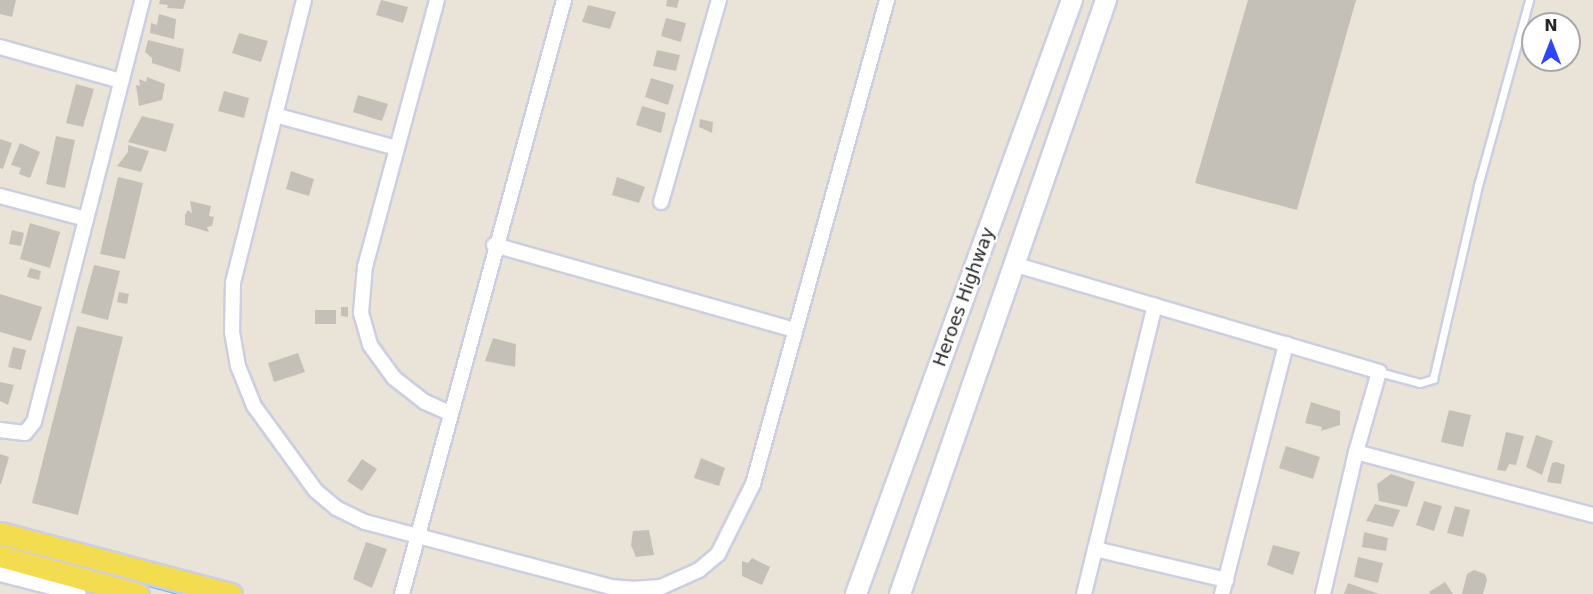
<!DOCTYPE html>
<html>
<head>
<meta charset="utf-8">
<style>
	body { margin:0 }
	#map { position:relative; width:1593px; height:594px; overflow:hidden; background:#eae3d7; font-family:"DejaVu Sans",sans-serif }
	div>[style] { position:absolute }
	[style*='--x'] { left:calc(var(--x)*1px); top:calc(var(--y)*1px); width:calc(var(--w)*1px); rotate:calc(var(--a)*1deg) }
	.stream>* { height:4px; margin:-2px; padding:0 2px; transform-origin:2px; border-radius:2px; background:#64c0f2 }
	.building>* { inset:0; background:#c5c0b7 }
	.roads { filter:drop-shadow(2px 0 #cccee1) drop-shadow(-2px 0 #cccee1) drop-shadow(0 2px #cccee1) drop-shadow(0 -2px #cccee1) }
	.service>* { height:7px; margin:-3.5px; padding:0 3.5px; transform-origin:3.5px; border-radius:3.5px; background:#fff }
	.minor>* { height:14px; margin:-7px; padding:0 7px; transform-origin:7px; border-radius:7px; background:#fff }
	.secondary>* { height:20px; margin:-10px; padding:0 10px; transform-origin:10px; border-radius:10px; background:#fff }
	.primary>* { height:21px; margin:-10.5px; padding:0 10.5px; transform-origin:10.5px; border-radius:10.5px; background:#f4dc51 }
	span { translate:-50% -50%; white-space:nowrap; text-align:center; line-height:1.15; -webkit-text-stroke:4.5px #fff; paint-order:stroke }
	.street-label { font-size:18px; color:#262626 }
	.north { position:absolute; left:1521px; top:12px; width:60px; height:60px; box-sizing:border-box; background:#fff; border:2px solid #a8a8a8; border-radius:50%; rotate:0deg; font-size:16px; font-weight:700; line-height:24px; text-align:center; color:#262626 }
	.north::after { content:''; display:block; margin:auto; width:21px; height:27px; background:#2f44ff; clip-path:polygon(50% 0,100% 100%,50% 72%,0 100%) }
</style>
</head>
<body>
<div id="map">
	<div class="stream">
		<div style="--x:0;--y:545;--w:188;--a:15.1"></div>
	</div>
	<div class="building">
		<div style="clip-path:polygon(0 0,16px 0,12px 17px,0 14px)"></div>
		<div style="clip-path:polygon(160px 0,186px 0,183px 9px,167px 8px,168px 5px,159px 4px)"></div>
		<div style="clip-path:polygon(381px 0,408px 7px,403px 23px,376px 15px)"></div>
		<div style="clip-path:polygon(667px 0,679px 0,677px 8px,666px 6px)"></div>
		<div style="clip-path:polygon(1248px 0,1356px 0,1297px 210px,1195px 183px)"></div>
		<div style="clip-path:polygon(588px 5px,616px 12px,610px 29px,582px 22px)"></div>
		<div style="clip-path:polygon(159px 14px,176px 19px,174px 39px,150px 33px,151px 23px,157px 25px)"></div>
		<div style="clip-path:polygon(666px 18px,686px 23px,681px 42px,661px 36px)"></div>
		<div style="clip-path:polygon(239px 33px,268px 41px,261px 62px,232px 53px)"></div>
		<div style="clip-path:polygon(148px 40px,184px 49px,180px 72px,152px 63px,152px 58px,145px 52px)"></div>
		<div style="clip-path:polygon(657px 50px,680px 55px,676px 71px,653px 66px)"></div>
		<div style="clip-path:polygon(147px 77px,165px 84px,162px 100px,139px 106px,136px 85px,140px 86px,139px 79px,146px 82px)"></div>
		<div style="clip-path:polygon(651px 78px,674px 85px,668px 105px,645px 97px)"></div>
		<div style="clip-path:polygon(76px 84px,94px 89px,83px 127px,66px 123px)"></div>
		<div style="clip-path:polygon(224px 91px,249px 98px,244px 118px,218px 111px)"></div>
		<div style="clip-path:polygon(358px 95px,388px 104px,382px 121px,353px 112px)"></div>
		<div style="clip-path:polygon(642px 106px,666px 113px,661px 133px,636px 125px)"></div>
		<div style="clip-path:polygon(142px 116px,174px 124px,166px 152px,128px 142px)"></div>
		<div style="clip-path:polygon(700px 119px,713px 122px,712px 133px,699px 127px)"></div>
		<div style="clip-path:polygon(56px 136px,75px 140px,65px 188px,46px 184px)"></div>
		<div style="clip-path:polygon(0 139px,12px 143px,3px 169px,0 168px)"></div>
		<div style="clip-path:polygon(20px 143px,40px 152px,30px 178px,19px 174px,21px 168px,11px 165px)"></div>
		<div style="clip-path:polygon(128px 145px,149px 151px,141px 172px,117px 166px,128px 152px)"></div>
		<div style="clip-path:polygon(291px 171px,314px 179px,309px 196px,286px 189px)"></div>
		<div style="clip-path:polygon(118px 177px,143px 183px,125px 259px,100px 254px)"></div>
		<div style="clip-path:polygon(617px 177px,645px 187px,639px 203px,612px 195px)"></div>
		<div style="clip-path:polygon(190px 201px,211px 206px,209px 216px,214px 217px,212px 226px,207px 227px,209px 232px,185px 225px,185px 215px,188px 210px,192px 213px)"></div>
		<div style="clip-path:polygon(30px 223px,60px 232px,50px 268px,20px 259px)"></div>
		<div style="clip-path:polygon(12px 230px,24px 233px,21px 246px,9px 244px)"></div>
		<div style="clip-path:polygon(94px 265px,120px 271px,108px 320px,81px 313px)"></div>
		<div style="clip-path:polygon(30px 268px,41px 271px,39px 280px,27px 277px)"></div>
		<div style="clip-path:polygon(119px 292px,129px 294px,127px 304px,117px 302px)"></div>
		<div style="clip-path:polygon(0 294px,42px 307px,31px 341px,0 332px)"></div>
		<div style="clip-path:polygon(341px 307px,348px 307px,348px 317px,341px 316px)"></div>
		<div style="clip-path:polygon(315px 310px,336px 310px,336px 324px,315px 324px)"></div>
		<div style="clip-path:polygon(77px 326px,123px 337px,78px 515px,32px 503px)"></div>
		<div style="clip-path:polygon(493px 338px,516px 344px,515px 367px,485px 361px)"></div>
		<div style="clip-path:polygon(13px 347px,26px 350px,21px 370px,8px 367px)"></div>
		<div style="clip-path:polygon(298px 353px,305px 372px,274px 382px,268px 363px)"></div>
		<div style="clip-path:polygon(0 382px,14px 385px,8px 405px,0 401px)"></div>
		<div style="clip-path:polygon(1311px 402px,1340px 411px,1340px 425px,1321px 431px,1322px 427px,1305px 423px)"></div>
		<div style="clip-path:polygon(1449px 410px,1471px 415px,1463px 447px,1441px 442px)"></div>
		<div style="clip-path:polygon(1506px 432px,1524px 436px,1516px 465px,1509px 464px,1506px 471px,1497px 470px)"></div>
		<div style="clip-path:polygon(1536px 435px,1553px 441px,1542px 475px,1526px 467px)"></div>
		<div style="clip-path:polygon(1286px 446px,1320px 457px,1313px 479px,1279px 468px)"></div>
		<div style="clip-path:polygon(0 454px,9px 457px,1px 484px,0 484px)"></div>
		<div style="clip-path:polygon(701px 458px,725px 468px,719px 486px,694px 478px)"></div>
		<div style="clip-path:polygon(362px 459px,377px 469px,362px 491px,347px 481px)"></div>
		<div style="clip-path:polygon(1557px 462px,1565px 465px,1561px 484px,1547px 482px,1552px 463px)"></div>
		<div style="clip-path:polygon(1391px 474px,1415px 482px,1407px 507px,1379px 501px,1377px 484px)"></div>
		<div style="clip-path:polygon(1424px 501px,1442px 506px,1434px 531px,1416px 525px)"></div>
		<div style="clip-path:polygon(1375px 504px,1400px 510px,1393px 527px,1366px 521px)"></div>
		<div style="clip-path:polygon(1455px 506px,1470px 510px,1463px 537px,1447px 533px)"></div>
		<div style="clip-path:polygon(649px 530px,654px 555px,636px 557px,631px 545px,633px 531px)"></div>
		<div style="clip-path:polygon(1364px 532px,1388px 538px,1386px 551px,1362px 547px)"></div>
		<div style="clip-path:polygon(366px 542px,387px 549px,372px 588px,353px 579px)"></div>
		<div style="clip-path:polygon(1273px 545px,1300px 552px,1293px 575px,1267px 565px)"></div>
		<div style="clip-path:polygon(1358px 557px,1383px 563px,1378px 583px,1354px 577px)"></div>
		<div style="clip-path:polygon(752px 558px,770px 567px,762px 585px,742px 576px,742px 561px,748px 563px)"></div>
		<div style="clip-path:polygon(1474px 570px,1485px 574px,1487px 580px,1483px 594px,1462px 594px,1467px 574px)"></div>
		<div style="clip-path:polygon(1445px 582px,1453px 594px,1430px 594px,1429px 592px)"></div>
		<div style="clip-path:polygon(1348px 583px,1379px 594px,1344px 594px)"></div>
	</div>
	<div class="roads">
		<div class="service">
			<div style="--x:1379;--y:372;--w:42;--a:15"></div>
			<div style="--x:1420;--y:383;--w:14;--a:-17"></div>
			<div style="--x:1433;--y:379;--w:202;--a:-76.9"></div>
			<div style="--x:1479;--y:182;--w:189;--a:-74.6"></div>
		</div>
		<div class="minor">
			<div style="--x:304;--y:0;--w:291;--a:104.1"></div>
			<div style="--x:233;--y:282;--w:50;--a:91.1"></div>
			<div style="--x:232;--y:332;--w:35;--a:80"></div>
			<div style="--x:238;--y:366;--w:43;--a:68.2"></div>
			<div style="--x:254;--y:406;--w:105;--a:53.9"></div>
			<div style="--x:316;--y:491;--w:26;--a:40"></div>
			<div style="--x:336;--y:508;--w:32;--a:26"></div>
			<div style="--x:365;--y:522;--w:254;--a:14.8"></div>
			<div style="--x:611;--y:587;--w:21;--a:5"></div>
			<div style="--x:632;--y:589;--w:29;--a:-4"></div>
			<div style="--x:661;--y:587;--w:42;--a:-24.1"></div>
			<div style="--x:699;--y:570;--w:25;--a:-40"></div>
			<div style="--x:718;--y:554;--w:78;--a:-63.4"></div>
			<div style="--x:753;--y:484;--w:502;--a:-74.52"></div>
			<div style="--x:437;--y:0;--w:276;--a:105.1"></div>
			<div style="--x:365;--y:266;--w:47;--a:94.9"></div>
			<div style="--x:361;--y:313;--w:33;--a:74"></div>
			<div style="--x:370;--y:345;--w:41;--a:54"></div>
			<div style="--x:394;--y:378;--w:39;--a:38"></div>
			<div style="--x:425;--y:402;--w:27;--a:24"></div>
			<div style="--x:0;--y:47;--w:126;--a:15.7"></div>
			<div style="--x:275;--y:115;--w:126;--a:15.1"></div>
			<div style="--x:0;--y:196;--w:89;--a:15"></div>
			<div style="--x:661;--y:202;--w:210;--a:-74"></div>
			<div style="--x:494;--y:245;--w:312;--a:15.8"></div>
			<div style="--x:1013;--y:264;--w:382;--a:16.4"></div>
			<div style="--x:1379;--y:372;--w:83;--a:106"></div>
			<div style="--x:0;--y:430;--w:25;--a:7"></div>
			<div style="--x:25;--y:433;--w:14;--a:-51"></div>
			<div style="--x:34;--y:422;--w:436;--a:-75.6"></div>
			<div style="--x:1095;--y:549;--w:135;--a:13.3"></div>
			<div style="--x:0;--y:574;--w:81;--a:14.2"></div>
			<div style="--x:402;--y:594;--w:616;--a:-74.74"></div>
			<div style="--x:1084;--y:594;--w:297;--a:-76.2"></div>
			<div style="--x:1222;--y:594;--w:258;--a:-75.6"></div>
			<div style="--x:1323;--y:594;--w:146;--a:-76.9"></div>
			<div style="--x:1356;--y:452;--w:245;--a:14.9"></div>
		</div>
		<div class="secondary">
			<div style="--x:856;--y:594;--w:632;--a:-70.02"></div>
			<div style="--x:900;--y:594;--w:629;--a:-70.87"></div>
		</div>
		<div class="primary">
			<div style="--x:0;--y:533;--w:239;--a:14.8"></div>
			<div style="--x:0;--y:556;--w:143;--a:15.4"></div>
		</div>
	</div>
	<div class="street-label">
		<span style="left:964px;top:297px;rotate:-70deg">Heroes Highway</span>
	</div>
	<div class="north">N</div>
</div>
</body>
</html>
